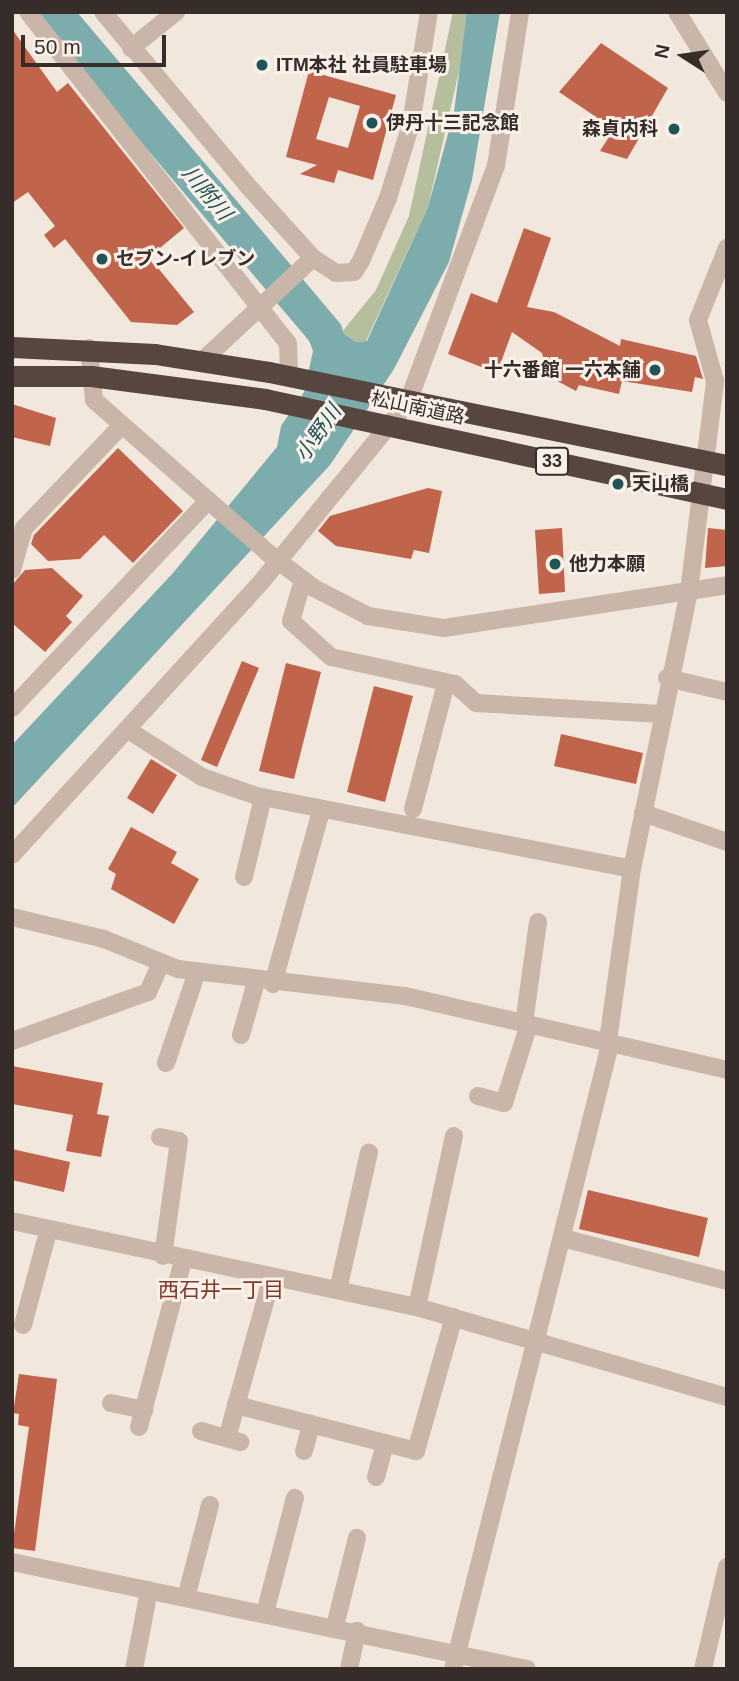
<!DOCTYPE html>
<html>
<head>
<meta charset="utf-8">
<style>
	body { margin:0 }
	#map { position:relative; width:739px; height:1681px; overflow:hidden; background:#f1e7dd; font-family:Helvetica,"Noto Sans JP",sans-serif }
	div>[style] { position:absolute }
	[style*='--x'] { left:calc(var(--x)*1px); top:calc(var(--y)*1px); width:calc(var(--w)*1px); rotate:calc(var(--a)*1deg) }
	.green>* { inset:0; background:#b5bf9d }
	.water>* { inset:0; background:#7dacad }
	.river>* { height:35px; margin:-17.5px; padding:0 17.5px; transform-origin:17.5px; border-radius:17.5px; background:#7dacad }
	.building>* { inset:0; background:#c0644c }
	.minor>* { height:18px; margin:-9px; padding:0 9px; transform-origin:9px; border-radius:9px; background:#c9b6a9 }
	.highway>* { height:21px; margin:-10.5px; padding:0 10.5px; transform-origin:10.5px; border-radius:10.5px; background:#574640 }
	.dots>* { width:19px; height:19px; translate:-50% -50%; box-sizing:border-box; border:4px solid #f9f1e9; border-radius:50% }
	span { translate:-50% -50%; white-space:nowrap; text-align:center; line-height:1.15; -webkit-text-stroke:6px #f9f1e9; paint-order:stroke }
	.shield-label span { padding:2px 5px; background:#f9f1e9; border:2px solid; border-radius:5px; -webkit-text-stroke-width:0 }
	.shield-label { font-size:18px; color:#362c29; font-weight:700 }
	.poi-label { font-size:19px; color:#362c29; font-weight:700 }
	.left { translate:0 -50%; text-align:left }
	.right { translate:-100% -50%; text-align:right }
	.street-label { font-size:19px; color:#362c29 }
	.water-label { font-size:21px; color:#205456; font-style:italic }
	.neighbourhood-label { font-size:21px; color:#813826 }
	.frame { position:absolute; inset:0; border:14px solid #362c29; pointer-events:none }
	.north { position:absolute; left:648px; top:21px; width:70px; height:70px; -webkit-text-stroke:5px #f9f1e9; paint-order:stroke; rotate:282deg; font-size:19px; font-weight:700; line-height:28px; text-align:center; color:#362c29 }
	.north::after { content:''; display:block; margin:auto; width:24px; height:32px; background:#362c29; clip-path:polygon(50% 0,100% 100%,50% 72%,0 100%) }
	.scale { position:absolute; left:21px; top:35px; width:145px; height:32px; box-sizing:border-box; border:4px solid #362c29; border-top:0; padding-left:9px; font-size:21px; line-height:24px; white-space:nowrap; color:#362c29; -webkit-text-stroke:5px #f9f1e9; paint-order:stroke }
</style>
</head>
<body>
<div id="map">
	<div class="green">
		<div style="clip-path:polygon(453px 12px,467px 12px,468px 32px,428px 207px,366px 341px,356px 342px,342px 332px,376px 290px,409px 216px)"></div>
	</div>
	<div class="water">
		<div style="clip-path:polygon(467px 12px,500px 12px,472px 180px,449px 262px,394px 369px,330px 465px,12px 808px,12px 745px,173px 573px,277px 447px,281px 426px,304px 392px,313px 351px,293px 298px,356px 342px,367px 341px,428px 207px,454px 112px)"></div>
	</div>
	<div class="river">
		<div style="--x:54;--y:12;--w:420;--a:49.8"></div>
	</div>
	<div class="building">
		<div style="clip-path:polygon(12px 29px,57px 92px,68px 83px,184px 228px,149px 257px,194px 312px,177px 325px,131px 322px,65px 239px,54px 248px,44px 235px,55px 226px,28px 192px,12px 203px)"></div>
		<div style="clip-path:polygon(601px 43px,668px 88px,627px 159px,600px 151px,614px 129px,559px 92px)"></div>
		<div style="clip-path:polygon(evenodd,309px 71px,396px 95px,373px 180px,338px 170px,334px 183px,300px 174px,317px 165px,286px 157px,309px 71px,329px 97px,360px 106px,348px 148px,316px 139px,329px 97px)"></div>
		<div style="clip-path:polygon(524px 228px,551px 238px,527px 307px,554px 312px,620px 346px,621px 339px,696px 356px,703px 379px,695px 377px,692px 392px,622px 381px,619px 394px,579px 385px,576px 391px,548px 376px,542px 353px,512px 332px,497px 373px,448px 354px,471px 293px,497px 303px)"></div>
		<div style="clip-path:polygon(12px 404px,56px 418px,50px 446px,12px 437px)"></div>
		<div style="clip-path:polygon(118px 448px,183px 511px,133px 563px,104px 535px,80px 559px,48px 561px,31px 544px,34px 535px)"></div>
		<div style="clip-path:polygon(428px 488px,442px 491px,429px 553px,414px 550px,411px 559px,336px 546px,318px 531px,330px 516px)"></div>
		<div style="clip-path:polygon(562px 528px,565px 592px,539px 594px,535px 530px)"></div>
		<div style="clip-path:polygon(708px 528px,727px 530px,727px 566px,705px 568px)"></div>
		<div style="clip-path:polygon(52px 568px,83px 596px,66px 616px,72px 622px,45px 652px,12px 623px,12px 585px,25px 570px)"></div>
		<div style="clip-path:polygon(242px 661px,259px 668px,217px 767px,201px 760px)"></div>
		<div style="clip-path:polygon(286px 663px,321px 672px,294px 779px,259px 771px)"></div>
		<div style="clip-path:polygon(374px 686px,413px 696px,385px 802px,347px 792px)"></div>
		<div style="clip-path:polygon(561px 734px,643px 753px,636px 784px,554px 766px)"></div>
		<div style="clip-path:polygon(151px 759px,177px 775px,153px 814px,127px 798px)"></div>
		<div style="clip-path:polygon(131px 827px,177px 852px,171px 863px,199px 879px,174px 924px,111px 889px,116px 874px,108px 869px)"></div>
		<div style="clip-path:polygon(12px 1066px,103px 1083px,97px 1114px,109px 1116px,101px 1157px,66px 1151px,73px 1115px,12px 1104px)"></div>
		<div style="clip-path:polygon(12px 1149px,70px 1162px,64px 1192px,12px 1180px)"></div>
		<div style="clip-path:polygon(588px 1190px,708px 1218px,699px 1257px,579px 1229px)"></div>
		<div style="clip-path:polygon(19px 1374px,57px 1379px,35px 1551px,12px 1548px,29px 1427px,18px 1425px,19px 1414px,13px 1413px)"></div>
	</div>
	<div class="minor">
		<div style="--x:28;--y:12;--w:421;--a:51.9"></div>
		<div style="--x:288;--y:343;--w:33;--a:88"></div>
		<div style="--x:103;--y:12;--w:225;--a:50.2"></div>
		<div style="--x:247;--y:185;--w:98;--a:47.9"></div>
		<div style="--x:313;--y:258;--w:27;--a:33"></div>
		<div style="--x:336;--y:273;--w:18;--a:-3"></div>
		<div style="--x:354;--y:272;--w:13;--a:-58"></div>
		<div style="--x:361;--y:261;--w:69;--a:-66.8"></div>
		<div style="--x:388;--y:198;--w:77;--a:-72.7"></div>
		<div style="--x:411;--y:124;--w:113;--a:-80.9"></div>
		<div style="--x:677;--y:12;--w:95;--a:58.3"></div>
		<div style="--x:131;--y:48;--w:58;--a:-38.7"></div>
		<div style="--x:89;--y:348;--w:52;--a:84.5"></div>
		<div style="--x:94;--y:400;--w:232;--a:41.3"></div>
		<div style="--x:268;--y:553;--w:58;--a:37.3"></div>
		<div style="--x:314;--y:588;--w:61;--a:27.4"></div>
		<div style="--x:368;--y:616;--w:77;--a:9"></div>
		<div style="--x:444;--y:628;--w:286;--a:-8.6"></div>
		<div style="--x:202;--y:361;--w:151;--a:-42.9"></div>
		<div style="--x:12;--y:570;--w:44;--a:-74.1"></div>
		<div style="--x:24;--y:528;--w:141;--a:-46.4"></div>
		<div style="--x:303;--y:580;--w:43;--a:106.3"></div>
		<div style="--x:291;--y:621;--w:54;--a:42"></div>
		<div style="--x:331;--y:657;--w:127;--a:12.3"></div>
		<div style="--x:455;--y:684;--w:28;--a:42"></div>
		<div style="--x:476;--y:703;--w:185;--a:3.4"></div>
		<div style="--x:667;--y:678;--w:62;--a:13.1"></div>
		<div style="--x:12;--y:708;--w:286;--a:-46.6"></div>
		<div style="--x:128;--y:730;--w:88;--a:32.4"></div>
		<div style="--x:202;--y:777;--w:58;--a:19.1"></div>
		<div style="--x:257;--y:796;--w:382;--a:11"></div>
		<div style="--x:413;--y:809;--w:130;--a:-75.3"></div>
		<div style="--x:643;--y:813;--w:89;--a:19"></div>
		<div style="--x:12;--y:855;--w:371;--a:-47.6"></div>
		<div style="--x:262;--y:581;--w:231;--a:-50.8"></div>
		<div style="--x:408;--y:402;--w:252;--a:-69.6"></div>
		<div style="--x:496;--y:166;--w:156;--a:-81.1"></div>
		<div style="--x:244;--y:877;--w:82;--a:-76.6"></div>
		<div style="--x:12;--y:917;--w:95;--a:13.4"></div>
		<div style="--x:104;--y:939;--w:80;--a:22.1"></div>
		<div style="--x:178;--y:969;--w:229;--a:6.8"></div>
		<div style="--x:405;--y:996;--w:330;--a:12.9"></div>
		<div style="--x:273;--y:984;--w:180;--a:-74.5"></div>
		<div style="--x:524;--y:1023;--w:102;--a:-82.1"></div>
		<div style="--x:241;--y:1035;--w:55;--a:-74.2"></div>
		<div style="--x:12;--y:1041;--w:145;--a:-19.8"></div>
		<div style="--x:148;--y:992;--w:32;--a:-66"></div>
		<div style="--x:608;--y:1041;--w:174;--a:-82.1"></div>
		<div style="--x:632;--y:869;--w:284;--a:-78.4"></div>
		<div style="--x:689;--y:591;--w:212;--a:-82.9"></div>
		<div style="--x:715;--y:381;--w:63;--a:-105.6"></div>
		<div style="--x:698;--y:320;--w:78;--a:-68.1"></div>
		<div style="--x:166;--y:1063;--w:96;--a:-71.2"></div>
		<div style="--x:478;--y:1096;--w:27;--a:15"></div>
		<div style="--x:504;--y:1103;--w:83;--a:-72.4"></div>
		<div style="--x:160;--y:1137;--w:19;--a:12"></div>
		<div style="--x:179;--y:1141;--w:116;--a:97.9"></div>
		<div style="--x:12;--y:1221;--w:414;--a:12"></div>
		<div style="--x:417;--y:1307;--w:323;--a:16.2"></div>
		<div style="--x:563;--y:1238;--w:170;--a:14.7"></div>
		<div style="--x:338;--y:1290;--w:141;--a:-77.3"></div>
		<div style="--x:417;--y:1307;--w:175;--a:-77.8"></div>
		<div style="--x:23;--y:1325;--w:96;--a:-75"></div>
		<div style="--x:111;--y:1403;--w:34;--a:12"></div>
		<div style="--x:236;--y:1405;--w:186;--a:14.3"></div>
		<div style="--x:416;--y:1451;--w:139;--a:-74.2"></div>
		<div style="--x:139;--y:1427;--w:173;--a:-75.2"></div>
		<div style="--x:201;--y:1431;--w:41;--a:15.8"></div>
		<div style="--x:227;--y:1438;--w:167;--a:-74.4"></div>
		<div style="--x:304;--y:1451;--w:28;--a:-75"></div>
		<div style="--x:376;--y:1477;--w:35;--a:-75"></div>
		<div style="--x:12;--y:1562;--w:526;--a:11.74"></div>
		<div style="--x:186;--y:1598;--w:96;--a:-75.5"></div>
		<div style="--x:265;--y:1613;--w:119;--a:-75.4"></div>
		<div style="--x:335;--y:1626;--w:91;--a:-76"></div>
		<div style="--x:134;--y:1669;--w:80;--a:-79.2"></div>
		<div style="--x:349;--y:1669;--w:39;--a:-78"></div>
		<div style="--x:453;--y:1669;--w:643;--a:-75.88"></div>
		<div style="--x:703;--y:1669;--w:105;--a:-76.8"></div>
	</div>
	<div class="highway">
		<div style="--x:12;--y:347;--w:143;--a:2.8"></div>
		<div style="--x:155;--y:354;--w:115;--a:9"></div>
		<div style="--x:269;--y:372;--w:467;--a:11.5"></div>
		<div style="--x:12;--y:376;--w:79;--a:0"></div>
		<div style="--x:91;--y:376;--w:176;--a:7.5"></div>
		<div style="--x:265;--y:399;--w:473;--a:12.2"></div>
	</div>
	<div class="dots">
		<div style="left:262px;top:65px;background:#205456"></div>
		<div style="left:372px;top:123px;background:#205456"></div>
		<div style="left:674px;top:129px;background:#205456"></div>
		<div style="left:102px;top:259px;background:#205456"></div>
		<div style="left:655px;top:370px;background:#205456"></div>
		<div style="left:618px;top:484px;background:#205456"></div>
		<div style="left:555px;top:564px;background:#205456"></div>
	</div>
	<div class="shield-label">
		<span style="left:552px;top:461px">33</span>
	</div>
	<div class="poi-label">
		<span class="left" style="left:276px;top:65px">ITM本社 社員駐車場</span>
		<span class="left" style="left:386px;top:123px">伊丹十三記念館</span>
		<span class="right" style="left:658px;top:129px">森貞内科</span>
		<span class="left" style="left:116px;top:259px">セブン-イレブン</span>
		<span class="right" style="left:641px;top:370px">十六番館 一六本舗</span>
		<span class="left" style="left:632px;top:484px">天山橋</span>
		<span class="left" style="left:569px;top:564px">他力本願</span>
	</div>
	<div class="street-label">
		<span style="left:418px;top:408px;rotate:12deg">松山南道路</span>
	</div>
	<div class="water-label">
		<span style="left:207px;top:193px;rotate:50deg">川附川</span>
		<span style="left:318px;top:433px;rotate:-55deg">小野川</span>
	</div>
	<div class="neighbourhood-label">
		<span style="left:221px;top:1290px">西石井一丁目</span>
	</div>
	<div class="frame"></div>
	<div class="north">N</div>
	<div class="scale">50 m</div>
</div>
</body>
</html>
